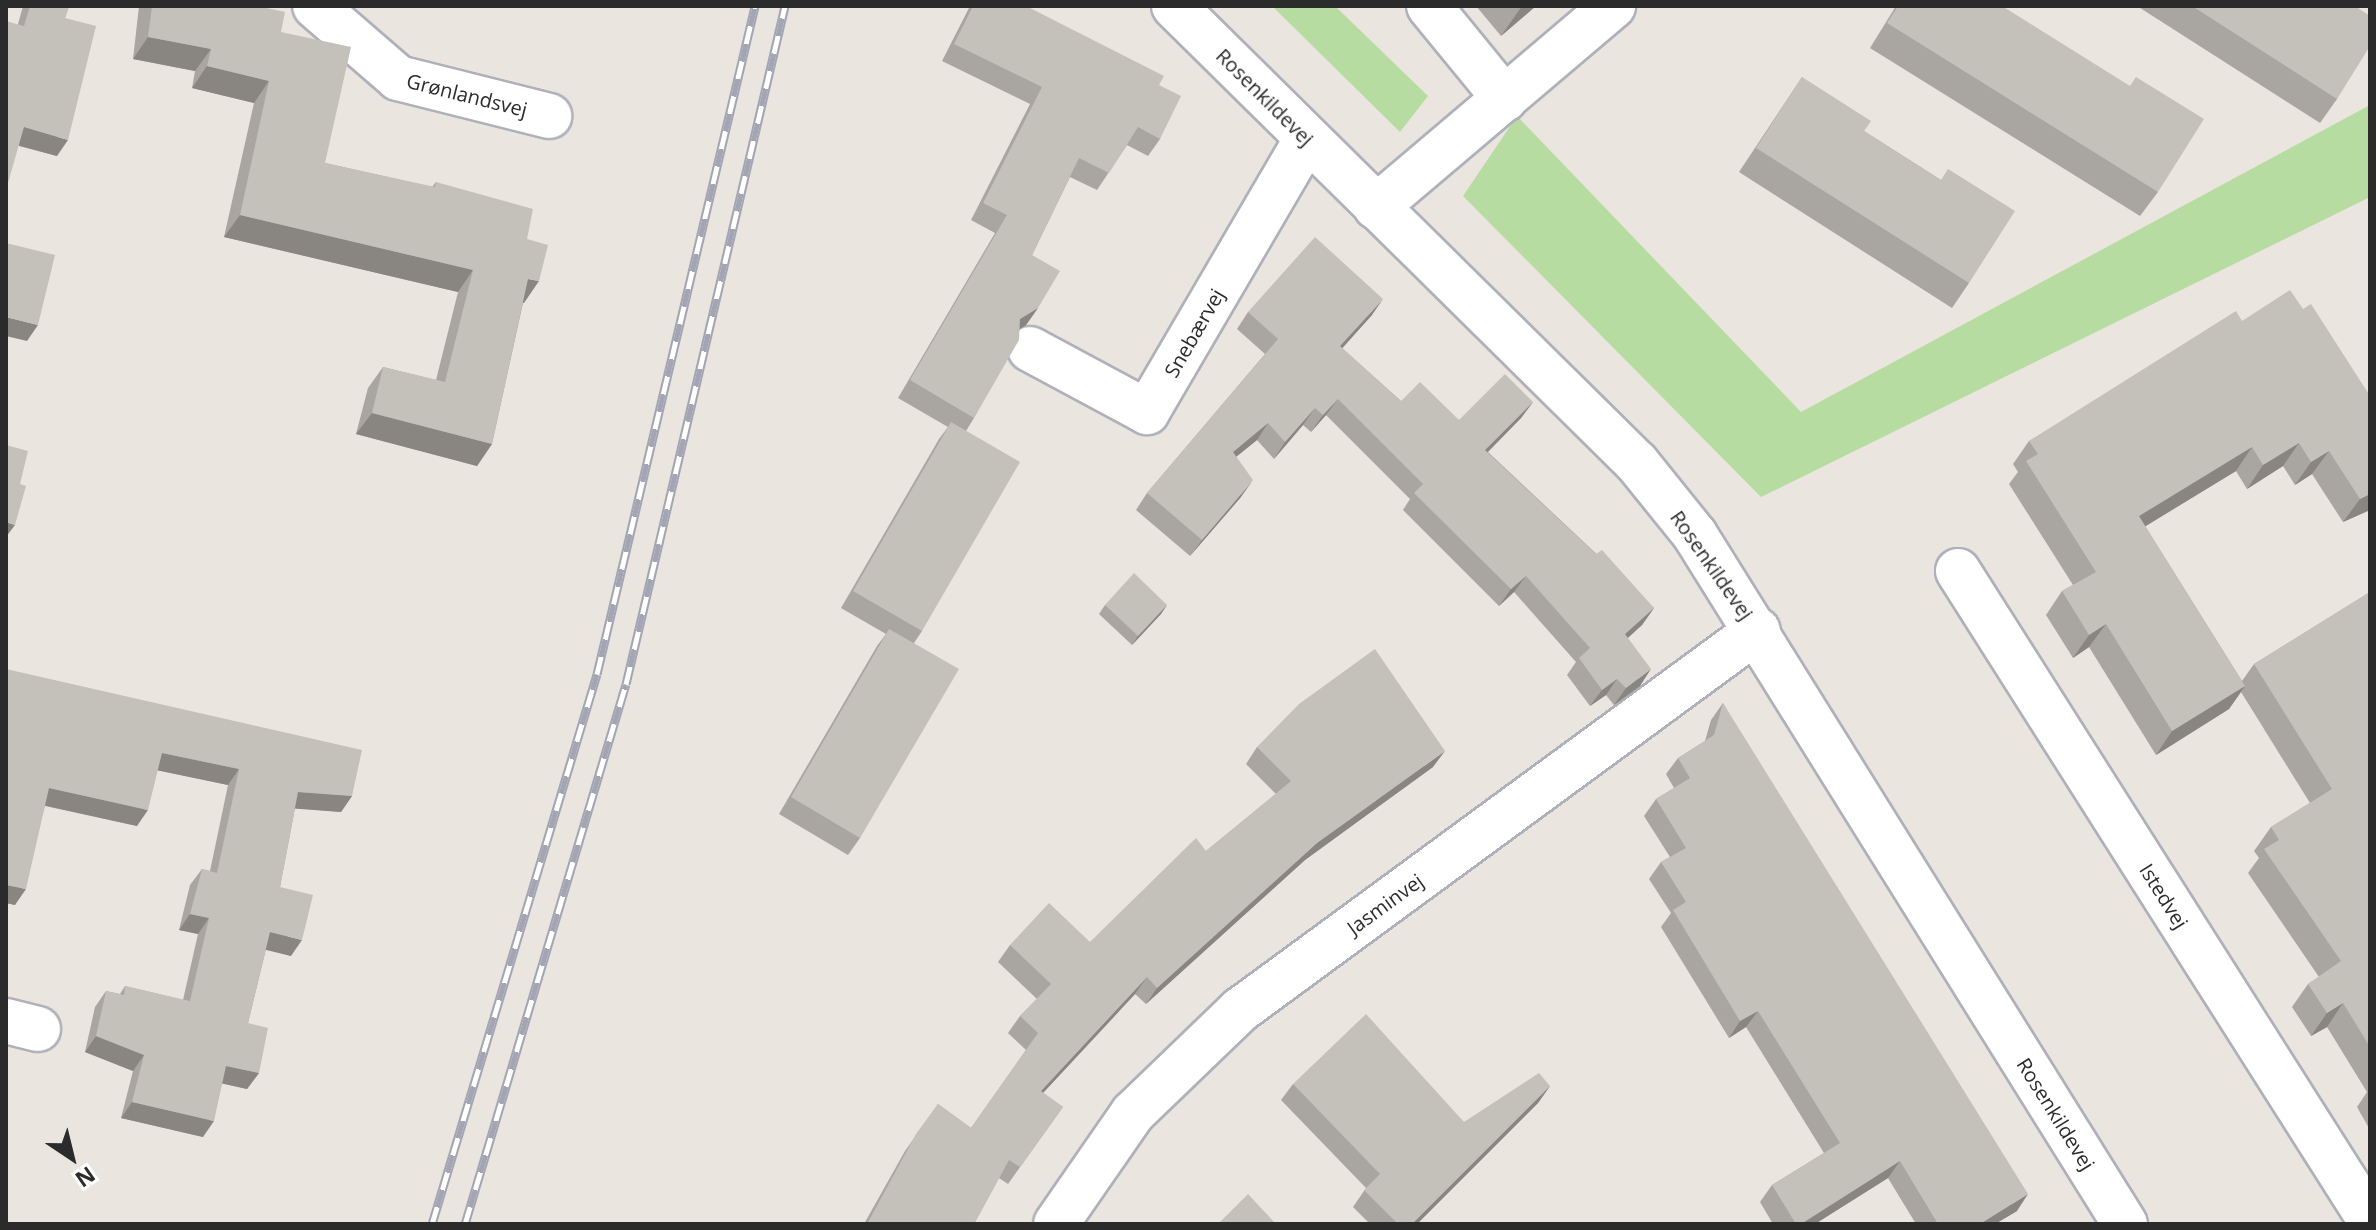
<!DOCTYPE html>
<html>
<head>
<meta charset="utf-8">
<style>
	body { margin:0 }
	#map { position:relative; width:2376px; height:1230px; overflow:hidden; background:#ebe5df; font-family:"Open Sans",sans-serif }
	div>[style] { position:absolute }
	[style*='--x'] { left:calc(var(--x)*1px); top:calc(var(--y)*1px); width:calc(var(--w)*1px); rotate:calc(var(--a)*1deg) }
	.green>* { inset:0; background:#b6dca1 }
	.roads { filter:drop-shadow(2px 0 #afb1ba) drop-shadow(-2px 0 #afb1ba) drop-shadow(0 2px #afb1ba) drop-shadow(0 -2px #afb1ba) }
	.minor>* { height:44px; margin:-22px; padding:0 22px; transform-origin:22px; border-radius:22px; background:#fff }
	.rail>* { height:9px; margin-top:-4.5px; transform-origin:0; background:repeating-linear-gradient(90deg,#fff 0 18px,#a2a5b3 0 36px); box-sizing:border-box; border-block:2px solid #a2a5b3 }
	.wall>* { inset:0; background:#a9a5a0 }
	.shaded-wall>* { inset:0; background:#898682 }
	.building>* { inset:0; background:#c4c0ba }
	span { translate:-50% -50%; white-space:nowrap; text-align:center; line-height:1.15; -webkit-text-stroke:6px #fff; paint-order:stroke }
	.street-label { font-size:20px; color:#2b2b2b }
	.frame { position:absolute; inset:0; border:8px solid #2b2b2b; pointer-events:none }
	.north { position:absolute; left:32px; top:1118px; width:80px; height:80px; -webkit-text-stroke:6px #fff; paint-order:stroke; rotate:145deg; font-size:22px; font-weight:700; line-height:32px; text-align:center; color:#2b2b2b }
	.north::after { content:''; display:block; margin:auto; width:28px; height:36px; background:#2b2b2b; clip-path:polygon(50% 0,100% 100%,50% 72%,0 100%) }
</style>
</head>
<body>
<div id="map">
	<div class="green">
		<div style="clip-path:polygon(1272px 6px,1335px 6px,1428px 96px,1400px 132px)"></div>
		<div style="clip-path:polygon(2370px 105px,2370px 197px,1761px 497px,1463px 196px,1517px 116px,1801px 412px)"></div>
	</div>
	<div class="roads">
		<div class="minor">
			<div style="--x:315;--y:6;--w:110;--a:40.9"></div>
			<div style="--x:398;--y:78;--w:156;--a:14.1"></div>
			<div style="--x:1174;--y:6;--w:651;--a:44.63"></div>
			<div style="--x:1637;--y:463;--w:92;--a:51.1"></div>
			<div style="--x:1695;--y:535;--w:812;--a:58.03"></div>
			<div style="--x:1429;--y:6;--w:120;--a:50.7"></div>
			<div style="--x:1376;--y:207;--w:311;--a:-40.3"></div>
			<div style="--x:1030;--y:349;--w:133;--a:28.3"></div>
			<div style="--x:1147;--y:412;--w:317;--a:-59.7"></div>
			<div style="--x:1958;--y:571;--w:769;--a:57.59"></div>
			<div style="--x:6;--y:1021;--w:33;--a:14"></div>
			<div style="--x:1056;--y:1224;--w:135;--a:-55.3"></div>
			<div style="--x:1133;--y:1113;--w:149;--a:-43.9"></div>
			<div style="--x:1240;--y:1010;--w:642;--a:-36.26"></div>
		</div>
	</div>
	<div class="rail">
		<div style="--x:432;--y:1224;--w:574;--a:-73.3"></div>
		<div style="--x:597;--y:674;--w:686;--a:-76.69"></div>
		<div style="--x:465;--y:1224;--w:563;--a:-73.4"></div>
		<div style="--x:626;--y:684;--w:696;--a:-76.8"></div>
	</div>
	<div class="wall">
		<div style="clip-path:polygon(23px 6px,69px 6px,65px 18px,57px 156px,19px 146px,18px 24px)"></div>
		<div style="clip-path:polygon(139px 6px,257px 6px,281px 32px,325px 163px,432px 187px,436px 182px,527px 239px,524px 303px,523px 303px,492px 444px,477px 466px,356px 434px,368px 388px,383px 367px,436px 380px,458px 292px,224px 237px,254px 103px,192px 88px,195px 71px,133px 59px)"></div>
		<div style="clip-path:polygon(970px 6px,1026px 6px,1159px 85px,1160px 139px,1148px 156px,1127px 145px,1097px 190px,1070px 177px,1032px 255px,1038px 308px,1026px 325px,1020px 329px,974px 418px,966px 431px,922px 631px,914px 643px,860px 838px,848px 855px,779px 814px,877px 646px,886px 634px,841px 608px,939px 439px,948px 427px,898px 398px,995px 233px,971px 220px,1030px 104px,942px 61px)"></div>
		<div style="clip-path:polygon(1476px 6px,1536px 6px,1501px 36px)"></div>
		<div style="clip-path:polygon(1896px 6px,2002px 6px,2158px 192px,2140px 216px,1870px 48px)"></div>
		<div style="clip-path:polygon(2137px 6px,2355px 6px,2337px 99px,2320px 123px)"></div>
		<div style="clip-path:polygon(1802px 77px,1864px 131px,1941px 180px,1969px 283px,1952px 308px,1739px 172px)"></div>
		<div style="clip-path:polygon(2303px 309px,2370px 396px,2370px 510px,2343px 522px,2312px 474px,2295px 485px,2283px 466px,2247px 489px,2236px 471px,2145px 526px,2242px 681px,2254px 664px,2370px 592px,2370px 1130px,2357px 1107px,2367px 1092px,2327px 1027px,2311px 1036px,2292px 1007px,2308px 984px,2319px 977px,2248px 873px,2259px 858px,2254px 851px,2271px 827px,2310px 803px,2241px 692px,2229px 709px,2156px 755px,2089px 647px,2073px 658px,2046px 615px,2062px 591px,2073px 585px,2009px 484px,2018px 472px,2013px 464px,2029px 441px,2242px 321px)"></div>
		<div style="clip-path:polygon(1248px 312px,1372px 315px,1342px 348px,1401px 401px,1459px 420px,1533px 402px,1521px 418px,1488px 452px,1654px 608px,1642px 625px,1628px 638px,1640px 686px,1614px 705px,1606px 695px,1590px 706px,1567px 675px,1576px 662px,1514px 592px,1499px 606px,1403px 510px,1410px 499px,1326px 415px,1311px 432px,1303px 425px,1274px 459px,1257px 440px,1236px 457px,1241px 497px,1190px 556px,1136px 510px,1147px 493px,1265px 354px,1237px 329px)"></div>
		<div style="clip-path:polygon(1105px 605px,1167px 605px,1161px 614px,1132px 645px,1099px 614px)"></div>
		<div style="clip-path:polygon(6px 669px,352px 796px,341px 812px,295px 808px,280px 887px,291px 956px,266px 949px,248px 1023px,259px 1073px,247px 1089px,222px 1083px,203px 1137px,121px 1118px,133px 1071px,85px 1052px,95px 1007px,106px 991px,120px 994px,125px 986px,183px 1000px,198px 934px,179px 930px,190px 885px,202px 869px,210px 871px,228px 785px,157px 770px,137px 826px,45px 806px,15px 905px,6px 903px)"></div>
		<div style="clip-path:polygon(1723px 703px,2017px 1211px,1995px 1224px,1916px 1224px,1888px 1178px,1815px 1224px,1773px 1224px,1760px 1202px,1772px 1185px,1824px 1153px,1746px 1027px,1729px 1038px,1661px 927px,1671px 913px,1649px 879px,1661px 862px,1670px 857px,1644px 816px,1656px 799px,1674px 788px,1666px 774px,1678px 758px,1705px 741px,1711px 720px)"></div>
		<div style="clip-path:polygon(1257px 747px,1433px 767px,1305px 860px,1146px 1004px,1135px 994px,1043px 1093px,1063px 1107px,1008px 1184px,999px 1178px,974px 1224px,864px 1224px,905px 1151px,938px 1104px,971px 1128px,1026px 1050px,1008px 1033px,1020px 1016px,1037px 999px,998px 962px,1010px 945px,1090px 942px,1206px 851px,1276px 794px,1246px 764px)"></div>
		<div style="clip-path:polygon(1293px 1084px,1464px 1122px,1550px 1086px,1538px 1103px,1417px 1224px,1370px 1224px,1353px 1207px,1366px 1188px,1281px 1100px)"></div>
	</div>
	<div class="shaded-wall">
		<div style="clip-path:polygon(1522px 6px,1536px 6px,1501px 36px)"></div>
		<div style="clip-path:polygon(148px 37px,211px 49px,195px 71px,133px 59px)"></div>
		<div style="clip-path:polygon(207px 66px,269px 81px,254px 103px,192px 88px)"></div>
		<div style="clip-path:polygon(24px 127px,68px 140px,57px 156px,13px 144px)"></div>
		<div style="clip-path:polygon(240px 215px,473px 270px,458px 292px,224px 237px)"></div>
		<div style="clip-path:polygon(528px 279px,539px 281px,524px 303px,513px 301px)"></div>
		<div style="clip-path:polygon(1383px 299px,1372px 315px,1329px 363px,1340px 346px)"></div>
		<div style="clip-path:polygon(1038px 308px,1026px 325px,1008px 337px,1020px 319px)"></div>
		<div style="clip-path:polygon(6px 317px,38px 325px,27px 341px,6px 336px)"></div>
		<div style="clip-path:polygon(1338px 399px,1326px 415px,1311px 432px,1323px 415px)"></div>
		<div style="clip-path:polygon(1533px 402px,1521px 418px,1474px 466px,1485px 450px)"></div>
		<div style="clip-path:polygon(1315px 408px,1303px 425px,1274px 459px,1285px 442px)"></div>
		<div style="clip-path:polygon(372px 413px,492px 444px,477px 466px,356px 434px)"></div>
		<div style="clip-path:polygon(1268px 423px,1257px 440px,1221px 469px,1233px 452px)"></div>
		<div style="clip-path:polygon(2299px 443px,2283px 466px,2247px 489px,2263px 465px)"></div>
		<div style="clip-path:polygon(2252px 447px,2236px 471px,2123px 540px,2139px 516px)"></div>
		<div style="clip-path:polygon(2329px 451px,2312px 474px,2295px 485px,2311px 462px)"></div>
		<div style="clip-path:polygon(1253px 480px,1241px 497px,1190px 556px,1202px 540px)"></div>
		<div style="clip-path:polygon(2370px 494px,2370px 510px,2343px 522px,2360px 499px)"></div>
		<div style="clip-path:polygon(6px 522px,15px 525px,6px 537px)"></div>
		<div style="clip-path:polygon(1526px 576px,1514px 592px,1499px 606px,1511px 589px)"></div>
		<div style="clip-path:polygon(1167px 605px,1161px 614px,1132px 645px,1138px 636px)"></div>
		<div style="clip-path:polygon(1654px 608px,1642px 625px,1614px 650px,1625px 634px)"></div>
		<div style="clip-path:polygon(2106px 624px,2089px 647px,2073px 658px,2089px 635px)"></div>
		<div style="clip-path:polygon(1651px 669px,1640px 686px,1614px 705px,1626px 688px)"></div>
		<div style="clip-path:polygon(1617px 679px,1606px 695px,1590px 706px,1602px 690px)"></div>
		<div style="clip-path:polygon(2245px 686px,2229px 709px,2156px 755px,2172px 731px)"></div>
		<div style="clip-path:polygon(1445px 751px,1433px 767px,1305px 860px,1146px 1004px,1157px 988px,1317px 843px)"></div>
		<div style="clip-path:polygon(162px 753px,239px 769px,228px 785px,151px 769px)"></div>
		<div style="clip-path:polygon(49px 788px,148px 810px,137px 826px,38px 804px)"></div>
		<div style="clip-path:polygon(298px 792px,352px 796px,341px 812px,287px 808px)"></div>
		<div style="clip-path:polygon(6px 885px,26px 889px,15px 905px,6px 903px)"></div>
		<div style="clip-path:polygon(190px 914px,209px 918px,198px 934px,179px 930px)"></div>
		<div style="clip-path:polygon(270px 932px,302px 940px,291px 956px,258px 948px)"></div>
		<div style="clip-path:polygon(1147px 977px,1135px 994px,1029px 1108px,1041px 1091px)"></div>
		<div style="clip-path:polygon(2343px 1003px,2327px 1027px,2311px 1036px,2327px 1013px)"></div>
		<div style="clip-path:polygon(1758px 1011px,1746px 1027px,1729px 1038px,1740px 1021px)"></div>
		<div style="clip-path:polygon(96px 1036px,144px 1055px,133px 1071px,85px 1052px)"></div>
		<div style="clip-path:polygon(226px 1066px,259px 1073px,247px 1089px,215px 1082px)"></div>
		<div style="clip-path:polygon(1550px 1086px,1538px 1103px,1417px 1224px,1412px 1224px)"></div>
		<div style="clip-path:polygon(132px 1102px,214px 1121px,203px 1137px,121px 1118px)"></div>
		<div style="clip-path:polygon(1900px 1161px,1888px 1178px,1815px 1224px,1801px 1224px)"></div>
		<div style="clip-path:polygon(2028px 1194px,2017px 1211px,1995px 1224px,1980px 1224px)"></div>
	</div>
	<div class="building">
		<div style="clip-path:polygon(30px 6px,69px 6px,65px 18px,96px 26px,68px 140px,24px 127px,6px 190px,6px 21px,24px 26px)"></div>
		<div style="clip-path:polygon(152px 6px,257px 6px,285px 12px,281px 32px,351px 47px,325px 163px,435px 187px,436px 182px,533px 209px,527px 239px,548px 245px,539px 281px,528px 279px,492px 444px,372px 413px,383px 367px,445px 382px,473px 270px,240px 215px,269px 81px,207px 66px,211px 49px,148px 37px)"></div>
		<div style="clip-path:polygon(973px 6px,1026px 6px,1164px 76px,1159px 85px,1181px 96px,1160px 139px,1138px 127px,1109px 173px,1079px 158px,1032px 255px,1060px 271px,1038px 308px,1020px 319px,1019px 340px,974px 418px,910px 380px,1007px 215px,983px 203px,1042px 87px,954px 44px)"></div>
		<div style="clip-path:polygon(1898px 6px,2002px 6px,2130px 86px,2136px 77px,2204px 119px,2158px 192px,1887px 23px)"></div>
		<div style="clip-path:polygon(2192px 6px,2355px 6px,2370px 16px,2370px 46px,2337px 99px)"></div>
		<div style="clip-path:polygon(1802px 77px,1871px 121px,1864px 131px,1941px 180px,1948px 169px,2015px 211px,1969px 283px,1756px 148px)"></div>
		<div style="clip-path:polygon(1315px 237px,1383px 299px,1340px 346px,1401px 401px,1420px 382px,1459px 420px,1505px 374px,1533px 402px,1485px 450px,1596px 554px,1602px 550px,1654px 608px,1625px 634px,1651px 669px,1626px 688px,1617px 679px,1602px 690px,1579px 658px,1590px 648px,1526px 576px,1511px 589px,1414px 493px,1423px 484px,1338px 399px,1323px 415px,1315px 408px,1285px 442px,1268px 423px,1233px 452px,1253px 480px,1202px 540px,1147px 493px,1278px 339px,1248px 312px)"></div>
		<div style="clip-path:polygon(6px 243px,55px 255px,38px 325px,6px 317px)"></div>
		<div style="clip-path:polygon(2290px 290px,2303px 309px,2311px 304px,2370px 396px,2370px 494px,2360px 499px,2329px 451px,2311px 462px,2299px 443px,2263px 465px,2252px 447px,2139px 516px,2245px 686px,2172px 731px,2106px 624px,2089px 635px,2062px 591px,2096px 572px,2026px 461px,2038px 454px,2029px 441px,2236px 311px,2242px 321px)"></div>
		<div style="clip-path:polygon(951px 422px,1020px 462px,922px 631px,853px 591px)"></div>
		<div style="clip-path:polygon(6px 445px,28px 451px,20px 484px,26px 486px,15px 525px,6px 522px)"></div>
		<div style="clip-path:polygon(1134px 573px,1167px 605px,1138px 636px,1105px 605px)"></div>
		<div style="clip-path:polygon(2370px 592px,2370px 1047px,2343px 1003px,2327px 1013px,2308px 984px,2341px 961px,2264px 849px,2279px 840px,2271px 827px,2332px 789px,2254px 664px)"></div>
		<div style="clip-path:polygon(889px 629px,959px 669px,860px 838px,791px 797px)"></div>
		<div style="clip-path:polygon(1375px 649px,1445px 751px,1317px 843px,1157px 988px,1147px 977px,1041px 1091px,1063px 1107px,1020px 1167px,1009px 1160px,974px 1224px,867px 1224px,916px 1134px,938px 1104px,971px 1128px,1038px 1033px,1020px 1016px,1051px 984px,1010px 945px,1049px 903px,1090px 942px,1196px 838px,1206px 851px,1291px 781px,1257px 747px,1299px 704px)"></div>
		<div style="clip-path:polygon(6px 669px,362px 750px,352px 796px,298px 792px,280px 887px,313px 895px,302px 940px,270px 932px,248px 1023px,268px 1028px,259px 1073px,226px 1066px,214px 1121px,132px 1102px,144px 1055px,96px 1036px,106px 991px,124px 995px,125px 986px,190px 1001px,209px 918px,190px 914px,202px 869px,217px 873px,239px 769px,162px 753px,148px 810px,49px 788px,26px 889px,6px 885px)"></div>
		<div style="clip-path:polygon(1723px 703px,2028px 1194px,1980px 1224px,1938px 1224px,1900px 1161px,1801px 1224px,1796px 1224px,1772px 1185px,1840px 1143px,1758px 1011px,1740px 1021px,1673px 910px,1686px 902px,1661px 862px,1686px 848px,1656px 799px,1690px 778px,1678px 758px,1714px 735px)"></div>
		<div style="clip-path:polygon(1366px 1014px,1464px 1122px,1539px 1073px,1550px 1086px,1412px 1224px,1398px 1224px,1364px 1190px,1380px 1174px,1293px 1084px)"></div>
		<div style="clip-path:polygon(1248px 1194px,1276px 1224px,1218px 1224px)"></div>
	</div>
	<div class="street-label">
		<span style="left:467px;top:95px;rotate:14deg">Grønlandsvej</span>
		<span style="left:1265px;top:97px;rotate:45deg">Rosenkildevej</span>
		<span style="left:1194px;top:333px;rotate:-60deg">Snebærvej</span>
		<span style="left:1712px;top:565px;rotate:55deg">Rosenkildevej</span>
		<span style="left:2164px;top:896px;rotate:58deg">Istedvej</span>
		<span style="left:1385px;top:904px;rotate:-36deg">Jasminvej</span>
		<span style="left:2056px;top:1114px;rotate:58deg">Rosenkildevej</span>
	</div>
	<div class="frame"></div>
	<div class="north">N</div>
</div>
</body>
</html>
